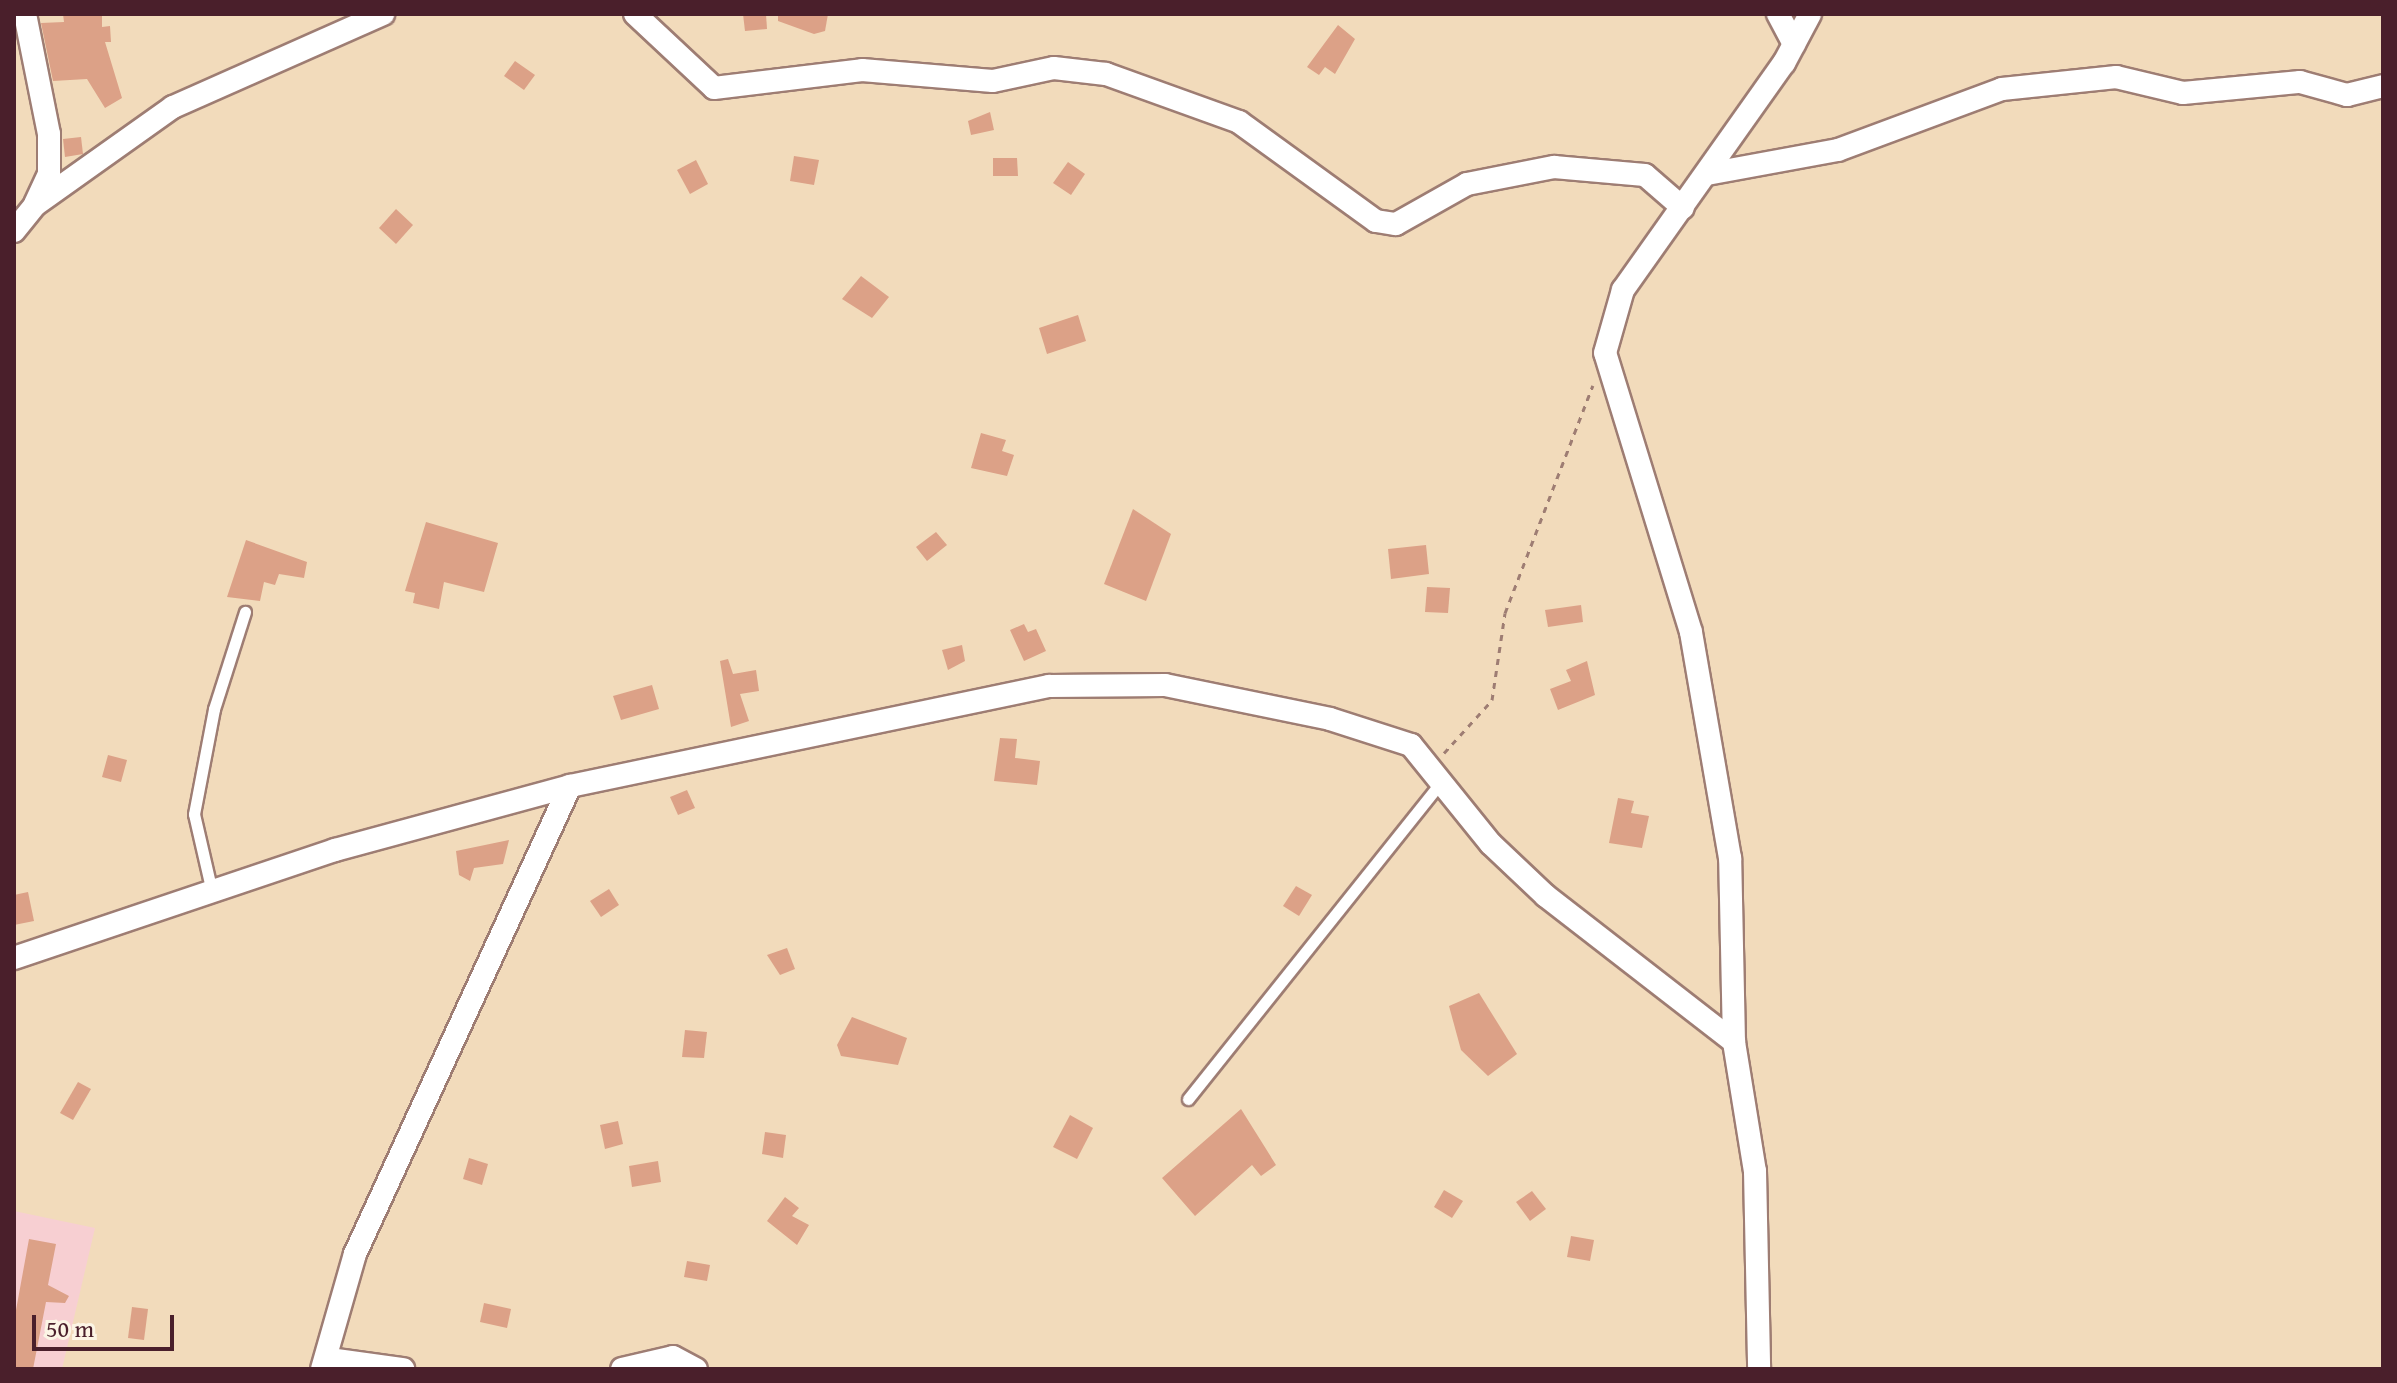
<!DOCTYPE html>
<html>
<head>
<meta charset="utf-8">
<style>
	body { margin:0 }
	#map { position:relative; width:2397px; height:1383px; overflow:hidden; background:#f2dbbb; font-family:"Gentium Book Plus",serif }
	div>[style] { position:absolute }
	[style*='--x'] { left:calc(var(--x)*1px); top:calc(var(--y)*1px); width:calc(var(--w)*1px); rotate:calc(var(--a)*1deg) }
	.built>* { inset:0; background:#f7cfd2 }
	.building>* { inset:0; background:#dca187 }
	.path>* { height:3px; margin-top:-1.5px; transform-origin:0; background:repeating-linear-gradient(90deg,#9e7d73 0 6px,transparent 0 12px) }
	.roads { filter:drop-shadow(2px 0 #9e7d73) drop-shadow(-2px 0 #9e7d73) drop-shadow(0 2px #9e7d73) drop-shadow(0 -2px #9e7d73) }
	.lane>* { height:11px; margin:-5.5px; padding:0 5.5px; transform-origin:5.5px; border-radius:5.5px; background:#fff }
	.street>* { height:22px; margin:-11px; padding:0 11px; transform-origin:11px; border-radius:11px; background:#fff }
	span { translate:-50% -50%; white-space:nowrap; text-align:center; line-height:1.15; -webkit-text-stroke:7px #fcf5e5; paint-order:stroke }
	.frame { position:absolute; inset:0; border:16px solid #4a1f2b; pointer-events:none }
	.scale { position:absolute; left:32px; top:1315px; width:142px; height:36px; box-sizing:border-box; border:4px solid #4a1f2b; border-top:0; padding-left:10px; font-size:24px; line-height:28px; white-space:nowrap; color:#4a1f2b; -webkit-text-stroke:6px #fcf5e5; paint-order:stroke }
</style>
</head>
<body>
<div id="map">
	<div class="built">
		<div style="clip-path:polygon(14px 1211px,95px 1228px,62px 1369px,14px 1369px)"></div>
	</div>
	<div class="building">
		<div style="clip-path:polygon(63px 14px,102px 14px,102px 27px,110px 26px,111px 42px,105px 42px,122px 98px,105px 108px,87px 79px,53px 81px,41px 23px,64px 22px)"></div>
		<div style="clip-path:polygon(743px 14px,766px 14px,767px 29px,745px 31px)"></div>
		<div style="clip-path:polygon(778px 14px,828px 14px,825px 31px,814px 34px,778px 21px)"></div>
		<div style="clip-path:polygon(1338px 25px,1355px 39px,1335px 74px,1325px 67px,1319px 75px,1307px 67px)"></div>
		<div style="clip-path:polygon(515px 61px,535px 75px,524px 90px,504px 76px)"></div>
		<div style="clip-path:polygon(990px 112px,994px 130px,971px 135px,968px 121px)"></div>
		<div style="clip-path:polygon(81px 137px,83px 154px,65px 157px,63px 139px)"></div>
		<div style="clip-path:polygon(794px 156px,819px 160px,814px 185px,790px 181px)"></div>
		<div style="clip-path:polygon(993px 158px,1017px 158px,1018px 176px,993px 176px)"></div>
		<div style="clip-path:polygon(696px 160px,708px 184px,690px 194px,677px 170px)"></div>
		<div style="clip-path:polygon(1068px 162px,1085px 174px,1071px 195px,1053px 183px)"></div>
		<div style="clip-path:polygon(396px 209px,413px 225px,396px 244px,379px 228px)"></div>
		<div style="clip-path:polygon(861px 276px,889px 297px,872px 318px,842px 299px)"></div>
		<div style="clip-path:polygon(1078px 315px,1086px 341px,1047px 354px,1039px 328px)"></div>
		<div style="clip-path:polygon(981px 433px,1006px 440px,1002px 451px,1014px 455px,1007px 476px,971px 468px)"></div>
		<div style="clip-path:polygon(1133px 509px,1171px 534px,1146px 601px,1104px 584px)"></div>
		<div style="clip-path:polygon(426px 522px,498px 543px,484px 592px,444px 582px,439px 609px,413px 603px,415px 593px,405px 591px)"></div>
		<div style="clip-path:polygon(936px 532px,947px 545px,927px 561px,916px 547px)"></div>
		<div style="clip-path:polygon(246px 540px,307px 562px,304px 578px,279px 574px,275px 585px,264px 582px,260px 601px,227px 597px)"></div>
		<div style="clip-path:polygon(1426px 545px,1429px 574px,1391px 579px,1388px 549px)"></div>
		<div style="clip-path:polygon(1427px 587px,1450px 588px,1448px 613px,1425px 612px)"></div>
		<div style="clip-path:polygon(1581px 605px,1583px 622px,1548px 627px,1545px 610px)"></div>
		<div style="clip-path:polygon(1024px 624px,1028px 632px,1036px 629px,1046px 651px,1024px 661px,1010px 630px)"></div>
		<div style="clip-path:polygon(962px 645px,965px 661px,948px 670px,942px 650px)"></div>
		<div style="clip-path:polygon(728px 659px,733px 674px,756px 670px,759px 691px,740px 694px,749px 721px,731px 727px,720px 661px)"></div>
		<div style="clip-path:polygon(1587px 661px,1595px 695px,1558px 710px,1550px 689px,1571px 681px,1566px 670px)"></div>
		<div style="clip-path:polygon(652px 685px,659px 709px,621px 720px,613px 696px)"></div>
		<div style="clip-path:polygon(1000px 738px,1017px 739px,1015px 758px,1040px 761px,1037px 785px,994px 781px)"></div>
		<div style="clip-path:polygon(108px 755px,127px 760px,121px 782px,102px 777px)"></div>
		<div style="clip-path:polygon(687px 790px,695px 808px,678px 815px,670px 797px)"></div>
		<div style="clip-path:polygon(1618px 798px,1634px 801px,1631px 813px,1649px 816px,1642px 848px,1609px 843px)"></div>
		<div style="clip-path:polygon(509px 840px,503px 864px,474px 868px,470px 881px,459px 875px,456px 851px)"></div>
		<div style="clip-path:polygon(1296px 886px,1312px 895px,1299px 916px,1283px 906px)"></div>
		<div style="clip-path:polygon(609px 889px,619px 905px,601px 917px,590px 901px)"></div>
		<div style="clip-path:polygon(28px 892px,34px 921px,14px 925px,14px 895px)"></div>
		<div style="clip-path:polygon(787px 948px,795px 969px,780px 975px,767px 955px)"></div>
		<div style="clip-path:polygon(1479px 993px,1517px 1054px,1488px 1076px,1461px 1050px,1449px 1006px)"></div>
		<div style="clip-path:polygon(852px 1017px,907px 1038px,898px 1065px,841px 1056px,837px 1045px)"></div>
		<div style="clip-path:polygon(685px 1030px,707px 1032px,704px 1058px,682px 1057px)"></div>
		<div style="clip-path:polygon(78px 1082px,91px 1089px,73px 1120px,60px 1113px)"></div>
		<div style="clip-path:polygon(1241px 1109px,1276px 1165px,1261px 1176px,1252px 1165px,1195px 1216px,1162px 1178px)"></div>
		<div style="clip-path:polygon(1070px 1115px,1093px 1128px,1077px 1159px,1053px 1147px)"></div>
		<div style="clip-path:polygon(618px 1121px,623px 1144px,605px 1149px,600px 1125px)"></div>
		<div style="clip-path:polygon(765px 1132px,786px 1135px,783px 1158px,762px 1154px)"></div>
		<div style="clip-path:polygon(469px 1158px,488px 1164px,482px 1185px,463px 1179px)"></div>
		<div style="clip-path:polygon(658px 1161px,661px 1182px,632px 1187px,629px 1166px)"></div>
		<div style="clip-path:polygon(1444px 1190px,1463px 1201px,1452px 1218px,1434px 1207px)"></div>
		<div style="clip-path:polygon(1532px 1191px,1546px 1209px,1530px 1221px,1516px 1202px)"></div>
		<div style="clip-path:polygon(785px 1197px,799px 1208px,792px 1216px,809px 1225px,797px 1245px,767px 1221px)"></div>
		<div style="clip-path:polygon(1571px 1236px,1594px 1240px,1590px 1261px,1567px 1257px)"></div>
		<div style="clip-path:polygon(29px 1239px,56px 1244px,48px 1285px,69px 1296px,65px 1303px,46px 1302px,33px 1369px,14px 1369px,14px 1321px)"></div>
		<div style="clip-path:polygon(687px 1261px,710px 1265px,707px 1281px,684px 1277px)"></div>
		<div style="clip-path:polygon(484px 1303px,511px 1309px,507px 1328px,480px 1322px)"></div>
		<div style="clip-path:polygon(132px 1307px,148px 1309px,144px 1340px,128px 1338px)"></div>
	</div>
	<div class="path">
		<div style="--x:1444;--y:753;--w:72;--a:-47.8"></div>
		<div style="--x:1492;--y:700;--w:88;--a:-81.5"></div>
		<div style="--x:1505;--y:613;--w:244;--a:-68.9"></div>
	</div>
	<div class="roads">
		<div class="lane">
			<div style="--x:212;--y:892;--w:80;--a:-103"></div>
			<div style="--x:194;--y:814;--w:107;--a:-79.2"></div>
			<div style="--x:214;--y:709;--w:102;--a:-72.3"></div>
			<div style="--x:1188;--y:1099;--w:407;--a:-51.4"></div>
		</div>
		<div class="street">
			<div style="--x:25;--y:14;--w:122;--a:78.7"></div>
			<div style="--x:49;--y:134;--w:40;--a:90"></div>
			<div style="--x:49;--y:174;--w:33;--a:115"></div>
			<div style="--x:635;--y:14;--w:108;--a:43.1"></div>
			<div style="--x:714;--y:88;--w:149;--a:-6.9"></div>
			<div style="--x:862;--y:70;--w:131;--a:4.8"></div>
			<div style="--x:993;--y:81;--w:62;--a:-12"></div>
			<div style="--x:1054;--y:68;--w:52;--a:6.6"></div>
			<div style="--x:1106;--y:74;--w:141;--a:19.8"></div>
			<div style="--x:1239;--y:122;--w:169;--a:35.9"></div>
			<div style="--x:1376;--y:221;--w:20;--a:9"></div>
			<div style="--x:1396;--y:224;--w:81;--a:-29.4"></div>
			<div style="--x:1467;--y:184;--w:89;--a:-11.1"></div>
			<div style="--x:1554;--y:167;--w:91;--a:5"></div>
			<div style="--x:1645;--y:175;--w:50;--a:41"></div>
			<div style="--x:1778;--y:14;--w:34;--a:62"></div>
			<div style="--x:1707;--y:174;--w:133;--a:-10.4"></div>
			<div style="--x:1838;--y:150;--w:175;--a:-20.4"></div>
			<div style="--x:2002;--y:89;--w:115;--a:-6"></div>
			<div style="--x:2116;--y:77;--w:69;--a:13.4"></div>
			<div style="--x:2183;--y:93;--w:118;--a:-5.4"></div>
			<div style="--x:2300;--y:82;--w:49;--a:15.5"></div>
			<div style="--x:2347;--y:95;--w:37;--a:-14"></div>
			<div style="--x:14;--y:231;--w:33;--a:-51"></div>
			<div style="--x:35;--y:205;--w:169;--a:-35.4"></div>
			<div style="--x:173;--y:107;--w:230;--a:-23.9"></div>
			<div style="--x:14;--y:958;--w:339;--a:-18.6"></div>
			<div style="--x:335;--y:850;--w:244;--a:-15.2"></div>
			<div style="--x:570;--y:786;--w:489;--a:-11.8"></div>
			<div style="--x:1049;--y:686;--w:116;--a:-0.5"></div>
			<div style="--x:1165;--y:685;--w:168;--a:11.6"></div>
			<div style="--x:1330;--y:719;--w:85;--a:17.8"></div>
			<div style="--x:1411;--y:745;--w:127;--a:51.1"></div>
			<div style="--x:1491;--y:844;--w:76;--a:43.4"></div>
			<div style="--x:1546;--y:896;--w:238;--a:37.8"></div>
			<div style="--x:1734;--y:1042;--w:131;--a:80.8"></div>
			<div style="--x:1755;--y:1171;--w:198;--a:88.8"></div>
			<div style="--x:1734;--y:1042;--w:184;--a:-91.2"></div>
			<div style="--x:1730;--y:858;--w:229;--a:-99.8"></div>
			<div style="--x:1691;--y:632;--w:292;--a:-107.1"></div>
			<div style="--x:1605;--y:353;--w:66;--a:-74.1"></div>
			<div style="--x:1623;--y:290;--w:278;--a:-54.7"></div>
			<div style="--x:1784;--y:63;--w:55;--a:-62"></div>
			<div style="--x:329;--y:1359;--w:75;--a:7.7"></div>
			<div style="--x:322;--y:1369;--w:120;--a:-74"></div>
			<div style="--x:355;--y:1254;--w:515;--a:-65.33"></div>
			<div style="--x:622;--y:1369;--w:52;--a:-13.2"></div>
			<div style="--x:673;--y:1357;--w:26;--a:28"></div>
		</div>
	</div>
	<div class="frame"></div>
	<div class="scale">50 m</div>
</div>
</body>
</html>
